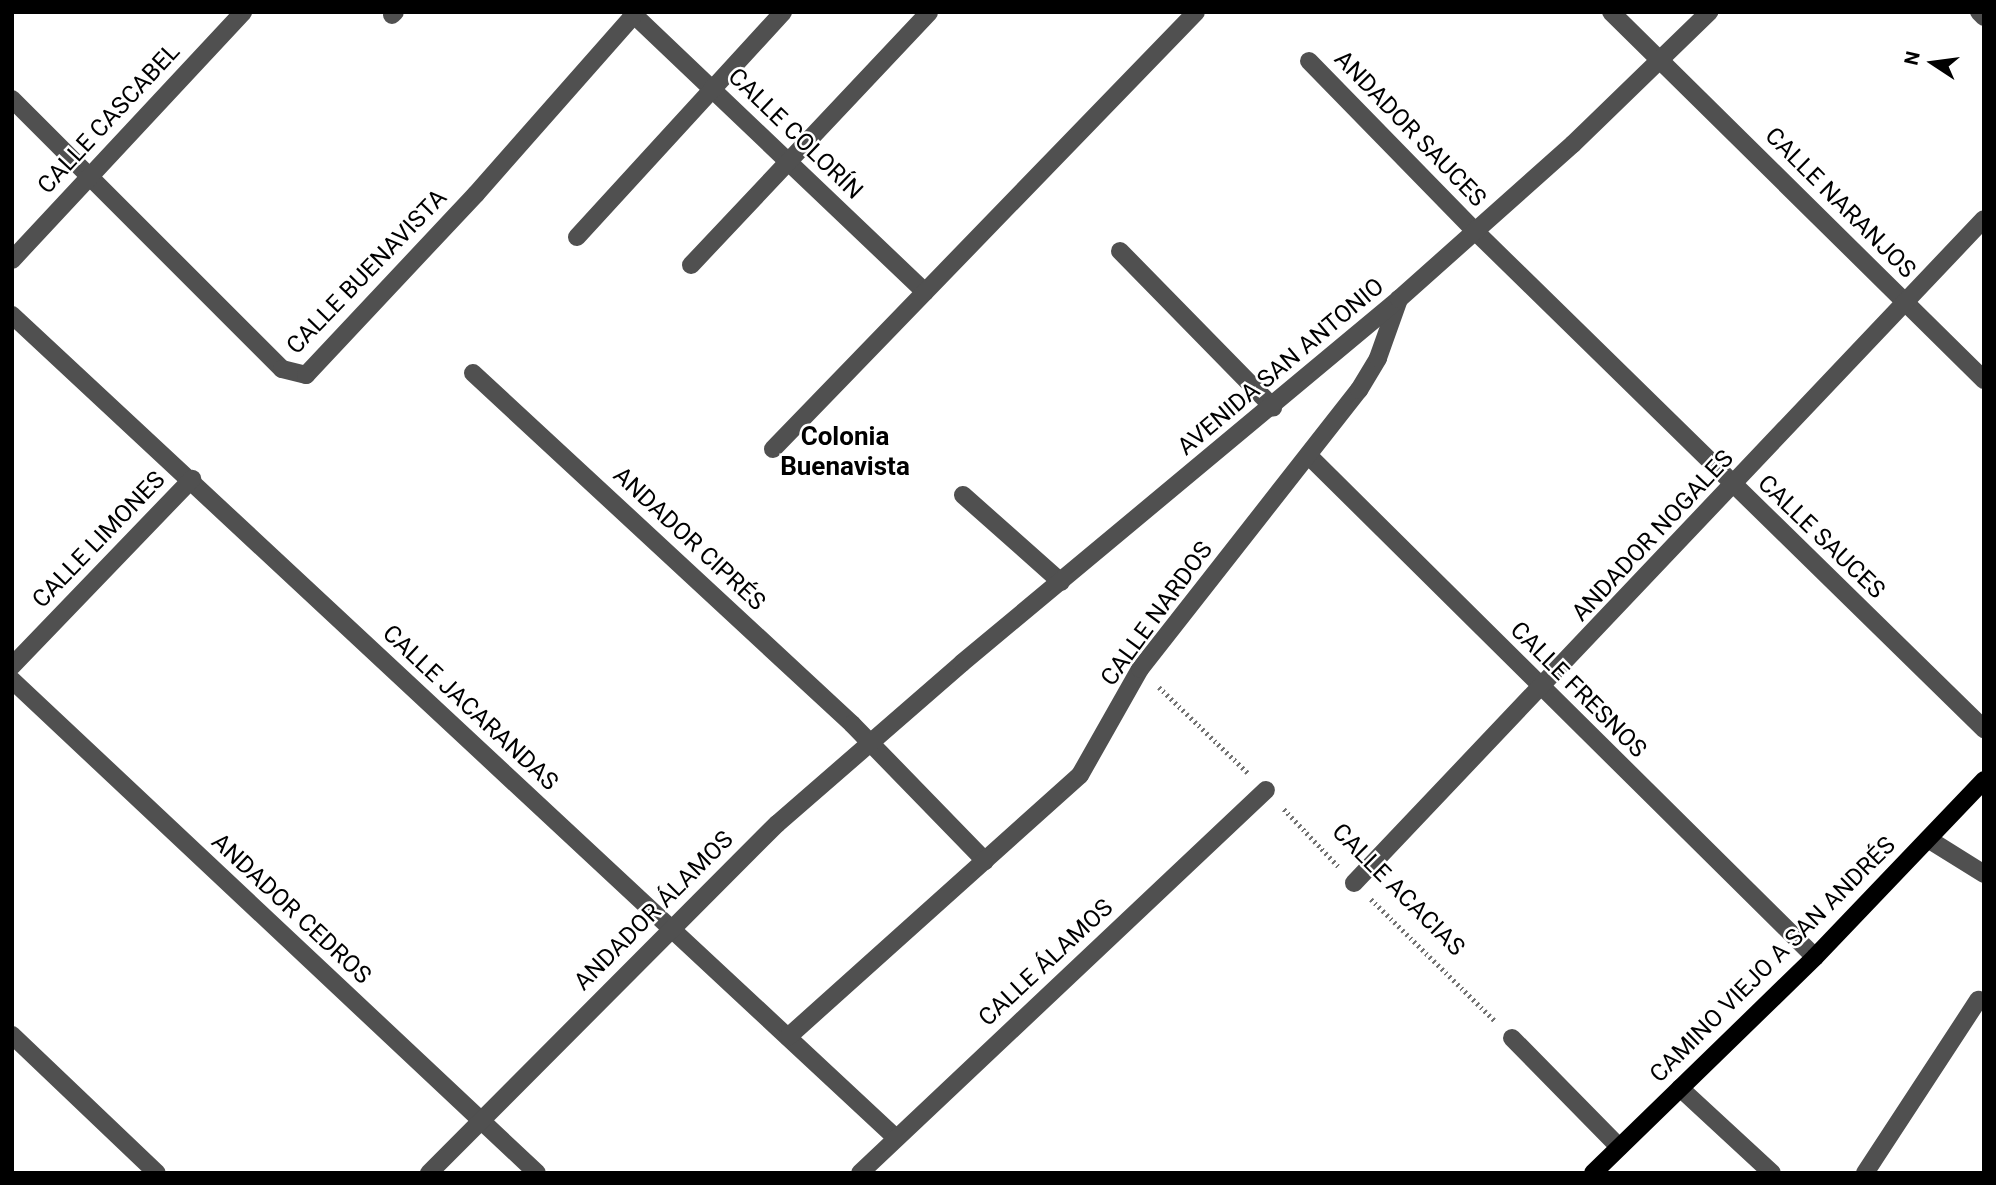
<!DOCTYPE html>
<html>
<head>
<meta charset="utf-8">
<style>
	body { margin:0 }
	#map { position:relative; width:1996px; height:1185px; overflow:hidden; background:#fff; font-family:Roboto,sans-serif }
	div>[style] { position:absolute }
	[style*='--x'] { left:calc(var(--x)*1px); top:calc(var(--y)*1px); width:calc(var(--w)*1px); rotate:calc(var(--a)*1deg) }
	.path>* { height:4.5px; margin-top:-2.25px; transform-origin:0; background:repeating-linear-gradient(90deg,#727272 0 2px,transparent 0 5.5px) }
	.minor>* { height:18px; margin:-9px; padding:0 9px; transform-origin:9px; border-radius:9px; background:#505050 }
	.major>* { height:18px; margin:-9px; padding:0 9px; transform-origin:9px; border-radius:9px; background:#000 }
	span { translate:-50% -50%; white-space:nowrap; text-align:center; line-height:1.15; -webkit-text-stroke:5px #fff; paint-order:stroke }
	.street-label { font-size:24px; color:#000 }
	.neighbourhood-label { font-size:26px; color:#000; font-weight:700 }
	.frame { position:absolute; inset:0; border:14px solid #000; pointer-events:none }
	.north { position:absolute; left:1898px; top:28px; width:70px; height:70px; -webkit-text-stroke:5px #fff; paint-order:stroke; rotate:283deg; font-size:19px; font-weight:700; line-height:28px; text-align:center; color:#000 }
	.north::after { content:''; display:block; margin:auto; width:24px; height:32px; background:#000; clip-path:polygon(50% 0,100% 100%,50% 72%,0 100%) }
</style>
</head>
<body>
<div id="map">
	<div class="path">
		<div style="--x:1159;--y:687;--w:124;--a:44"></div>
		<div style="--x:1284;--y:809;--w:79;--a:46.5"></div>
		<div style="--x:1371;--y:899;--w:174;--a:44.5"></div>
	</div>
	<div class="minor">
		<div style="--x:631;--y:12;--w:406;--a:43.6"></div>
		<div style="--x:1611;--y:12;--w:524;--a:44.61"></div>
		<div style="--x:1979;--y:12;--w:7;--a:45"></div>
		<div style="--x:392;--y:15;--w:4;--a:-45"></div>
		<div style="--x:1309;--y:61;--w:239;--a:45.7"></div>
		<div style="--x:1476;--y:232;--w:711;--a:44.37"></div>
		<div style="--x:12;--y:99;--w:382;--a:45"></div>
		<div style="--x:282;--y:369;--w:25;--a:14"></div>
		<div style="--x:306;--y:375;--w:248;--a:-46.8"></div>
		<div style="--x:476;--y:194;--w:239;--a:-48.6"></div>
		<div style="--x:577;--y:237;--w:305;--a:-47.5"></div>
		<div style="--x:1120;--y:251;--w:219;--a:45.6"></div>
		<div style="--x:12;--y:260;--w:339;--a:-47"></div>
		<div style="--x:691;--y:265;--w:347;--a:-46.7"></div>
		<div style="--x:12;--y:315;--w:1206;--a:42.95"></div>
		<div style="--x:473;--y:373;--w:517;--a:42.8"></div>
		<div style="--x:852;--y:724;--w:191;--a:45.8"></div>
		<div style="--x:773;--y:449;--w:608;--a:-45.93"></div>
		<div style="--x:1309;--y:456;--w:712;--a:44.72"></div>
		<div style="--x:963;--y:495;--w:131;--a:41.6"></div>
		<div style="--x:12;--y:666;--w:260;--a:-46.1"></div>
		<div style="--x:12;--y:680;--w:720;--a:43.2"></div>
		<div style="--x:1928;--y:839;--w:66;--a:32"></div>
		<div style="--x:1354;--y:883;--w:915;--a:-46.51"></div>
		<div style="--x:12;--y:1035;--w:200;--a:43.6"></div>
		<div style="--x:788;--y:1037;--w:392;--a:-41.9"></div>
		<div style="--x:1080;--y:775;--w:122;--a:-60.5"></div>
		<div style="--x:1140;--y:669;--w:355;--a:-51.9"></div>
		<div style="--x:1359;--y:390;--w:37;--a:-59"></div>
		<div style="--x:1378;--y:358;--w:63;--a:-70.4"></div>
		<div style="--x:1512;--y:1038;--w:153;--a:45.5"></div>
		<div style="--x:1680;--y:1088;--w:125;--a:42.7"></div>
		<div style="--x:429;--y:1173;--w:493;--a:-45.1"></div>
		<div style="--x:777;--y:824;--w:245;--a:-41"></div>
		<div style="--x:962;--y:663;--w:569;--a:-39.79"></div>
		<div style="--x:1399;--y:299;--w:233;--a:-41.7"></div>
		<div style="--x:1573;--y:144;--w:190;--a:-44.1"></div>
		<div style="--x:860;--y:1173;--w:558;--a:-43.33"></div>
		<div style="--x:1865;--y:1173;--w:207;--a:-56.8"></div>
	</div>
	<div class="major">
		<div style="--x:1593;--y:1173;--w:310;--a:-44.2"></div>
		<div style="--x:1815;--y:957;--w:245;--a:-46.3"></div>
	</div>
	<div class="street-label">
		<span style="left:109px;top:119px;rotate:-47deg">CALLE CASCABEL</span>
		<span style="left:1410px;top:129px;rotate:46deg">ANDADOR SAUCES</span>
		<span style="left:795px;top:134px;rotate:44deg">CALLE COLORÍN</span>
		<span style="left:1840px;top:203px;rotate:45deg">CALLE NARANJOS</span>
		<span style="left:367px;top:272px;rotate:-46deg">CALLE BUENAVISTA</span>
		<span style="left:1281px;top:367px;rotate:-40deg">AVENIDA SAN ANTONIO</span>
		<span style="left:1653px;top:536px;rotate:-47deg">ANDADOR NOGALES</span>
		<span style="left:1821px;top:537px;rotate:44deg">CALLE SAUCES</span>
		<span style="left:689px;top:539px;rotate:43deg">ANDADOR CIPRÉS</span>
		<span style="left:99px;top:540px;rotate:-46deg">CALLE LIMONES</span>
		<span style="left:1157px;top:614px;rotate:-54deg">CALLE NARDOS</span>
		<span style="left:1578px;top:690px;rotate:45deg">CALLE FRESNOS</span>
		<span style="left:470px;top:708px;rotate:43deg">CALLE JACARANDAS</span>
		<span style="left:1398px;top:890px;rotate:45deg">CALLE ACACIAS</span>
		<span style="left:291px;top:909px;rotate:43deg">ANDADOR CEDROS</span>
		<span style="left:654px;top:911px;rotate:-45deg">ANDADOR ÁLAMOS</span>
		<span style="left:1773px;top:960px;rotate:-45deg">CAMINO VIEJO A SAN ANDRÉS</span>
		<span style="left:1046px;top:963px;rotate:-43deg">CALLE ÁLAMOS</span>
	</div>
	<div class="neighbourhood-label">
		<span style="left:845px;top:452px">Colonia<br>Buenavista</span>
	</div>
	<div class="frame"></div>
	<div class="north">N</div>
</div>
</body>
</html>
